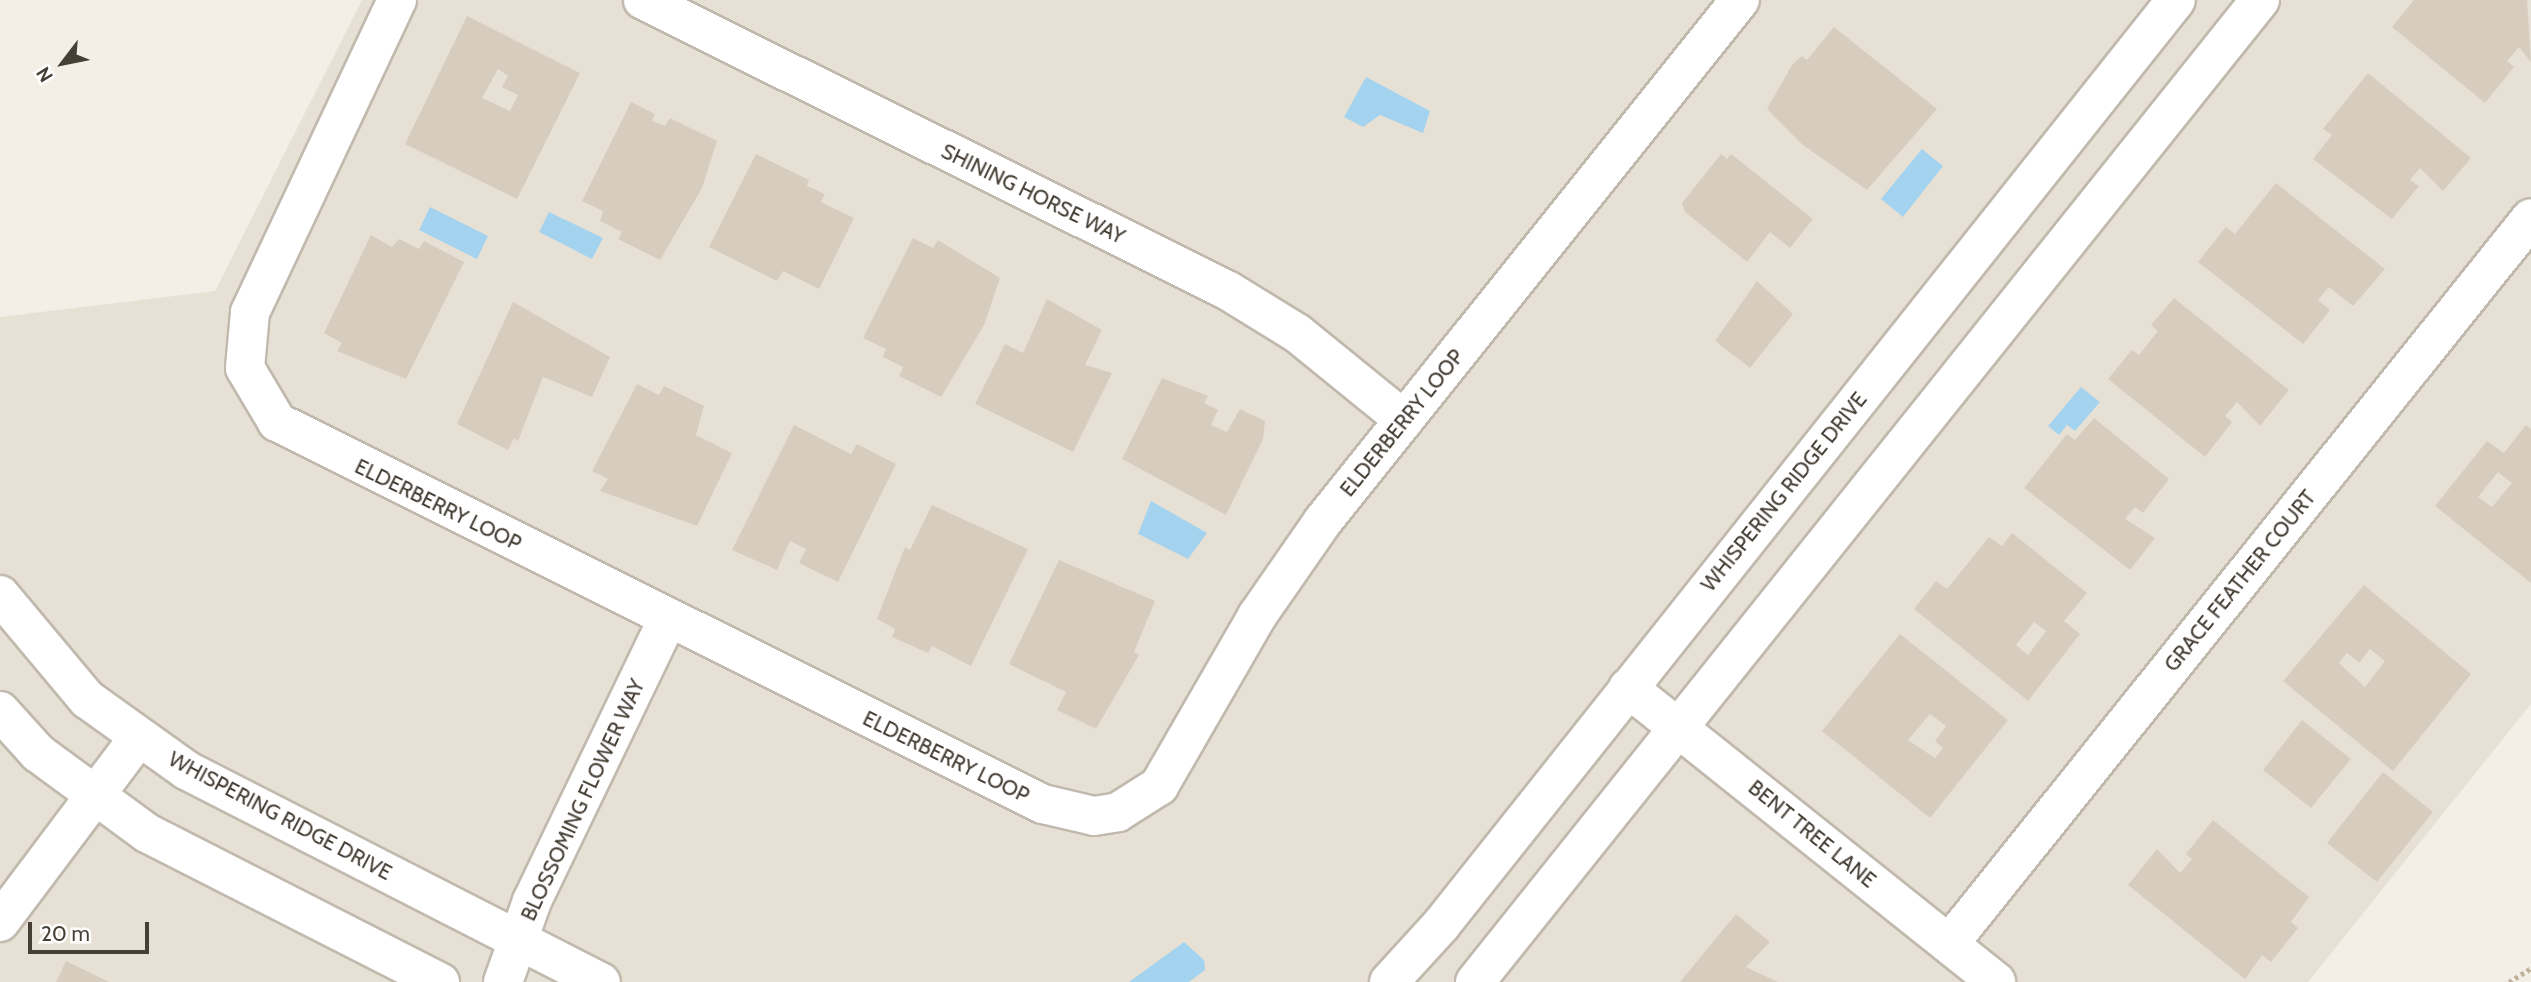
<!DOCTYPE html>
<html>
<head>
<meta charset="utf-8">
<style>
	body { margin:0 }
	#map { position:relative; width:2531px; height:982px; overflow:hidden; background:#f3efe7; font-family:Cabin,sans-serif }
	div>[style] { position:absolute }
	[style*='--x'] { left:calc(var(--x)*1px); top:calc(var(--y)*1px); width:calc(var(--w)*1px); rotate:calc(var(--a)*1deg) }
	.residential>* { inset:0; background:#e7e1d5 }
	.water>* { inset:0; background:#a4d3ef }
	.building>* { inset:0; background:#d7cdbf }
	.path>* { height:4.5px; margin-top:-2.25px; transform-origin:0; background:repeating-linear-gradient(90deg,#c0b19b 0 3.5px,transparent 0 7px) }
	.roads { filter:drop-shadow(2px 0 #c1b9ad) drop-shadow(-2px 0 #c1b9ad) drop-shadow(0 2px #c1b9ad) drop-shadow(0 -2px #c1b9ad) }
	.minor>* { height:38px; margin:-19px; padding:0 19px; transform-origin:19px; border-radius:19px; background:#fff }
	span { translate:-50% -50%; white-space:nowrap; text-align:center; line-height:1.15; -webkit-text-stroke:5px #fff; paint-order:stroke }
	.street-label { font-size:21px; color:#463f36 }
	.north { position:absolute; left:28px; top:28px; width:70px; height:70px; -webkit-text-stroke:5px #fff; paint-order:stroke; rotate:238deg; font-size:19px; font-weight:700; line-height:28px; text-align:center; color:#463f36 }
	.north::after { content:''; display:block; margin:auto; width:24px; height:32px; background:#463f36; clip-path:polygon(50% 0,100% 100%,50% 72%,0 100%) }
	.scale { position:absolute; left:28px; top:922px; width:121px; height:32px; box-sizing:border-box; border:4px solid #463f36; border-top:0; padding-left:9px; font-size:21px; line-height:24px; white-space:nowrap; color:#463f36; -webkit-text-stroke:5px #fff; paint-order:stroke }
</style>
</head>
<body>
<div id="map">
	<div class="residential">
		<div style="clip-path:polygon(362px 0,2531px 0,2531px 704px,2308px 982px,0 982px,0 317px,215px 291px)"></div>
	</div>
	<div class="water">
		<div style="clip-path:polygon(1366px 77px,1430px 111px,1423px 133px,1380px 115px,1363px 127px,1344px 117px)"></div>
		<div style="clip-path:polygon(1922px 149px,1943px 166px,1903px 217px,1881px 199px)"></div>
		<div style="clip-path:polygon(430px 207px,488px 236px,477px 259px,419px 230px)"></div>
		<div style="clip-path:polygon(549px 212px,603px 238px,592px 259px,539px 232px)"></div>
		<div style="clip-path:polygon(2081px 387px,2100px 402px,2075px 431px,2067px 425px,2059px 435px,2048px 426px)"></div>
		<div style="clip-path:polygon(1151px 501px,1207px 533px,1188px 559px,1138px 534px)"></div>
		<div style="clip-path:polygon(1184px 942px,1204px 960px,1205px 970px,1189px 982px,1129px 982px)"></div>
	</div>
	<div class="building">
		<div style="clip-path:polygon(2414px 0,2527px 0,2531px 62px,2519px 47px,2507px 61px,2514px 67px,2485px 103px,2392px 27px)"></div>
		<div style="clip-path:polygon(evenodd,467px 16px,580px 73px,517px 199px,405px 144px,467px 16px,498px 69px,508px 76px,502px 87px,518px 95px,510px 111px,482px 98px,498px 69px)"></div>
		<div style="clip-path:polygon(1834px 27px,1937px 109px,1867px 190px,1803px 145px,1767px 109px,1792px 65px,1802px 56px,1807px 60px)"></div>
		<div style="clip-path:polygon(2368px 73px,2471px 158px,2443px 191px,2420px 168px,2410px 180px,2419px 186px,2392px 219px,2313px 159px,2332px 135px,2323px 129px)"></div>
		<div style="clip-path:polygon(631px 102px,655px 114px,652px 121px,665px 126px,670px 118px,717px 141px,702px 188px,660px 260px,618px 239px,622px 232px,600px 221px,603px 211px,582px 201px)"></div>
		<div style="clip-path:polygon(756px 154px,809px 180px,807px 186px,825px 194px,821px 202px,854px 218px,819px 289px,783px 271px,777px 281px,709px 247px)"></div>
		<div style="clip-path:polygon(1721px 154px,1727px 159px,1731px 154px,1813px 219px,1790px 248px,1770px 232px,1747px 262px,1685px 212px,1682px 203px)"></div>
		<div style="clip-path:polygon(2276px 183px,2385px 269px,2353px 306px,2329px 287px,2318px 300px,2330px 310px,2303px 344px,2198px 262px,2226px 227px,2235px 234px)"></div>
		<div style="clip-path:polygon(371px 235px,392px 247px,399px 239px,419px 249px,424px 241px,464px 262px,406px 379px,337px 351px,342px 343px,324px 333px)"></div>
		<div style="clip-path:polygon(913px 238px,933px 248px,938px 240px,1000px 278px,984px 325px,941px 397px,899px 376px,903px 367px,883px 357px,886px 349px,863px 338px)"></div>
		<div style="clip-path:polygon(1757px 281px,1793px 314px,1750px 368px,1715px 341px)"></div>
		<div style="clip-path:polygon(2174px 298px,2289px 390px,2260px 426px,2237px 402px,2225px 416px,2232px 422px,2205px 457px,2108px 379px,2132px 350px,2139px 355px,2158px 331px,2151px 325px)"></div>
		<div style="clip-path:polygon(1047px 299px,1102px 330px,1085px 365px,1112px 373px,1073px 452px,975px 404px,1005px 344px,1023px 353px)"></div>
		<div style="clip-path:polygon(513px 302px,610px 357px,592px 397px,543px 377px,518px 441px,514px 438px,508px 450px,457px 424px)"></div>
		<div style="clip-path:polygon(1162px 378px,1208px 396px,1204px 403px,1218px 410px,1211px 425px,1227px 432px,1240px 409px,1265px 421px,1263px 439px,1226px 515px,1122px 459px)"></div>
		<div style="clip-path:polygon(637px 384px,659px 395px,664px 386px,704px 406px,696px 435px,732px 453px,697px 526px,600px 491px,608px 479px,592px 471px)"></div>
		<div style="clip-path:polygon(2094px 418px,2169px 479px,2143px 513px,2135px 507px,2125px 519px,2155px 538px,2130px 570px,2024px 488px,2067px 434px,2075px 440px)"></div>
		<div style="clip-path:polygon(794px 425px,851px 454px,857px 444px,896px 464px,838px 582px,799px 563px,806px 549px,790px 541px,777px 570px,732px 550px)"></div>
		<div style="clip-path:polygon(evenodd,2526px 425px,2531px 429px,2531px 583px,2435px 506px,2487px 441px,2504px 453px,2526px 425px,2498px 472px,2512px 483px,2492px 507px,2478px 497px,2498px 472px)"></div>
		<div style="clip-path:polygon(932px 505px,1028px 549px,971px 666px,932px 646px,928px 653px,892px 637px,895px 629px,877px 619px,905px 547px,910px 550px)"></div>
		<div style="clip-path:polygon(evenodd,2012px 533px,2087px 593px,2064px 621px,2080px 634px,2028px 701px,1914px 609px,1936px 581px,1947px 589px,1989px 537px,2002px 546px,2012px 533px,2034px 622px,2046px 631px,2028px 655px,2016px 645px,2034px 622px)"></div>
		<div style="clip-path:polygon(1059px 560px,1155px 601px,1134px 652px,1139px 655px,1096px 729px,1057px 710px,1066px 692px,1009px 664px)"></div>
		<div style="clip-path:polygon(evenodd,2364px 585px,2471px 674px,2393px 771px,2283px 681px,2364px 585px,2370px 649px,2385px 661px,2365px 687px,2339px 663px,2347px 653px,2359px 663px,2370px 649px)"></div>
		<div style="clip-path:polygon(evenodd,1900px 634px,2008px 720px,1930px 818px,1822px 731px,1900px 634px,1930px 714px,1946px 726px,1935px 741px,1943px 748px,1935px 758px,1908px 740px,1930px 714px)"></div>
		<div style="clip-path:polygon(2302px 720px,2351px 759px,2311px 808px,2263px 770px)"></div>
		<div style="clip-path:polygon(2383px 772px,2433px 812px,2377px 882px,2327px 843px)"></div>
		<div style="clip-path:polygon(2213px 820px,2309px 897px,2291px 922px,2298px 928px,2271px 962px,2262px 955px,2245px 979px,2128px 885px,2157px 849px,2180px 873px,2192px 859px,2186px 854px)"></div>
		<div style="clip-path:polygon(1736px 914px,1770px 942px,1746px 967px,1778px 982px,1680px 982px)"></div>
		<div style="clip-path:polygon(66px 961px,109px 982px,56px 982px)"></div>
	</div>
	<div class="path">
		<div style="--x:2509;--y:982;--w:26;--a:-32"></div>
	</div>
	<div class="roads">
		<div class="minor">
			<div style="--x:397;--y:0;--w:345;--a:115.2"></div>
			<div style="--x:250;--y:312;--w:56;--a:95.1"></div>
			<div style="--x:245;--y:368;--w:63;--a:59.3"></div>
			<div style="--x:277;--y:422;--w:856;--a:26.51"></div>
			<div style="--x:1043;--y:804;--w:52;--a:13.2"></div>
			<div style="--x:1094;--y:816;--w:24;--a:-9"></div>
			<div style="--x:1118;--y:812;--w:49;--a:-32.4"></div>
			<div style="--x:1159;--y:786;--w:196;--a:-60"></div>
			<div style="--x:1257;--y:616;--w:116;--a:-55.2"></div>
			<div style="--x:1323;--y:521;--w:667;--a:-51.33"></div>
			<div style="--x:643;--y:0;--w:652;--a:26.41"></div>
			<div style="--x:1227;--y:290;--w:82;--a:31.6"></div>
			<div style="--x:1297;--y:333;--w:138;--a:39.1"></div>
			<div style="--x:0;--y:595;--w:136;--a:50.1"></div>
			<div style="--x:87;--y:699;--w:122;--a:35.6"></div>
			<div style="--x:186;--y:770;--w:466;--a:27.1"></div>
			<div style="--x:1628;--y:688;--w:471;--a:38.6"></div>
			<div style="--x:0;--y:711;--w:57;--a:47.9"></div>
			<div style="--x:38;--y:753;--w:135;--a:36.3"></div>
			<div style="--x:147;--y:833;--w:329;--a:27"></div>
			<div style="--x:0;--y:922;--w:231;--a:-53.1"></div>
			<div style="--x:1949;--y:944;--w:930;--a:-51.28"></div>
			<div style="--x:503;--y:982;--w:86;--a:-70.3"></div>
			<div style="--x:532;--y:901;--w:312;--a:-64.3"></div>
			<div style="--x:1389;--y:982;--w:77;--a:-47.6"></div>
			<div style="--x:1441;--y:925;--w:1181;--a:-51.53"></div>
			<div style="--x:1475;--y:982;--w:1257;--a:-51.36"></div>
		</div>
	</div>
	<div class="street-label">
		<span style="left:1033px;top:194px;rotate:26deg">SHINING HORSE WAY</span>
		<span style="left:1402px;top:423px;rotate:-51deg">ELDERBERRY LOOP</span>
		<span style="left:1784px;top:492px;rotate:-51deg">WHISPERING RIDGE DRIVE</span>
		<span style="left:438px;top:505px;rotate:26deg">ELDERBERRY LOOP</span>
		<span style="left:2240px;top:581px;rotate:-51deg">GRACE FEATHER COURT</span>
		<span style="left:946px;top:757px;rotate:26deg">ELDERBERRY LOOP</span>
		<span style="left:583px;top:800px;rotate:-65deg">BLOSSOMING FLOWER WAY</span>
		<span style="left:280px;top:816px;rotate:28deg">WHISPERING RIDGE DRIVE</span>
		<span style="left:1812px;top:834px;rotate:39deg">BENT TREE LANE</span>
	</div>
	<div class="north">N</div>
	<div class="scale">20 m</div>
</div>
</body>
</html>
